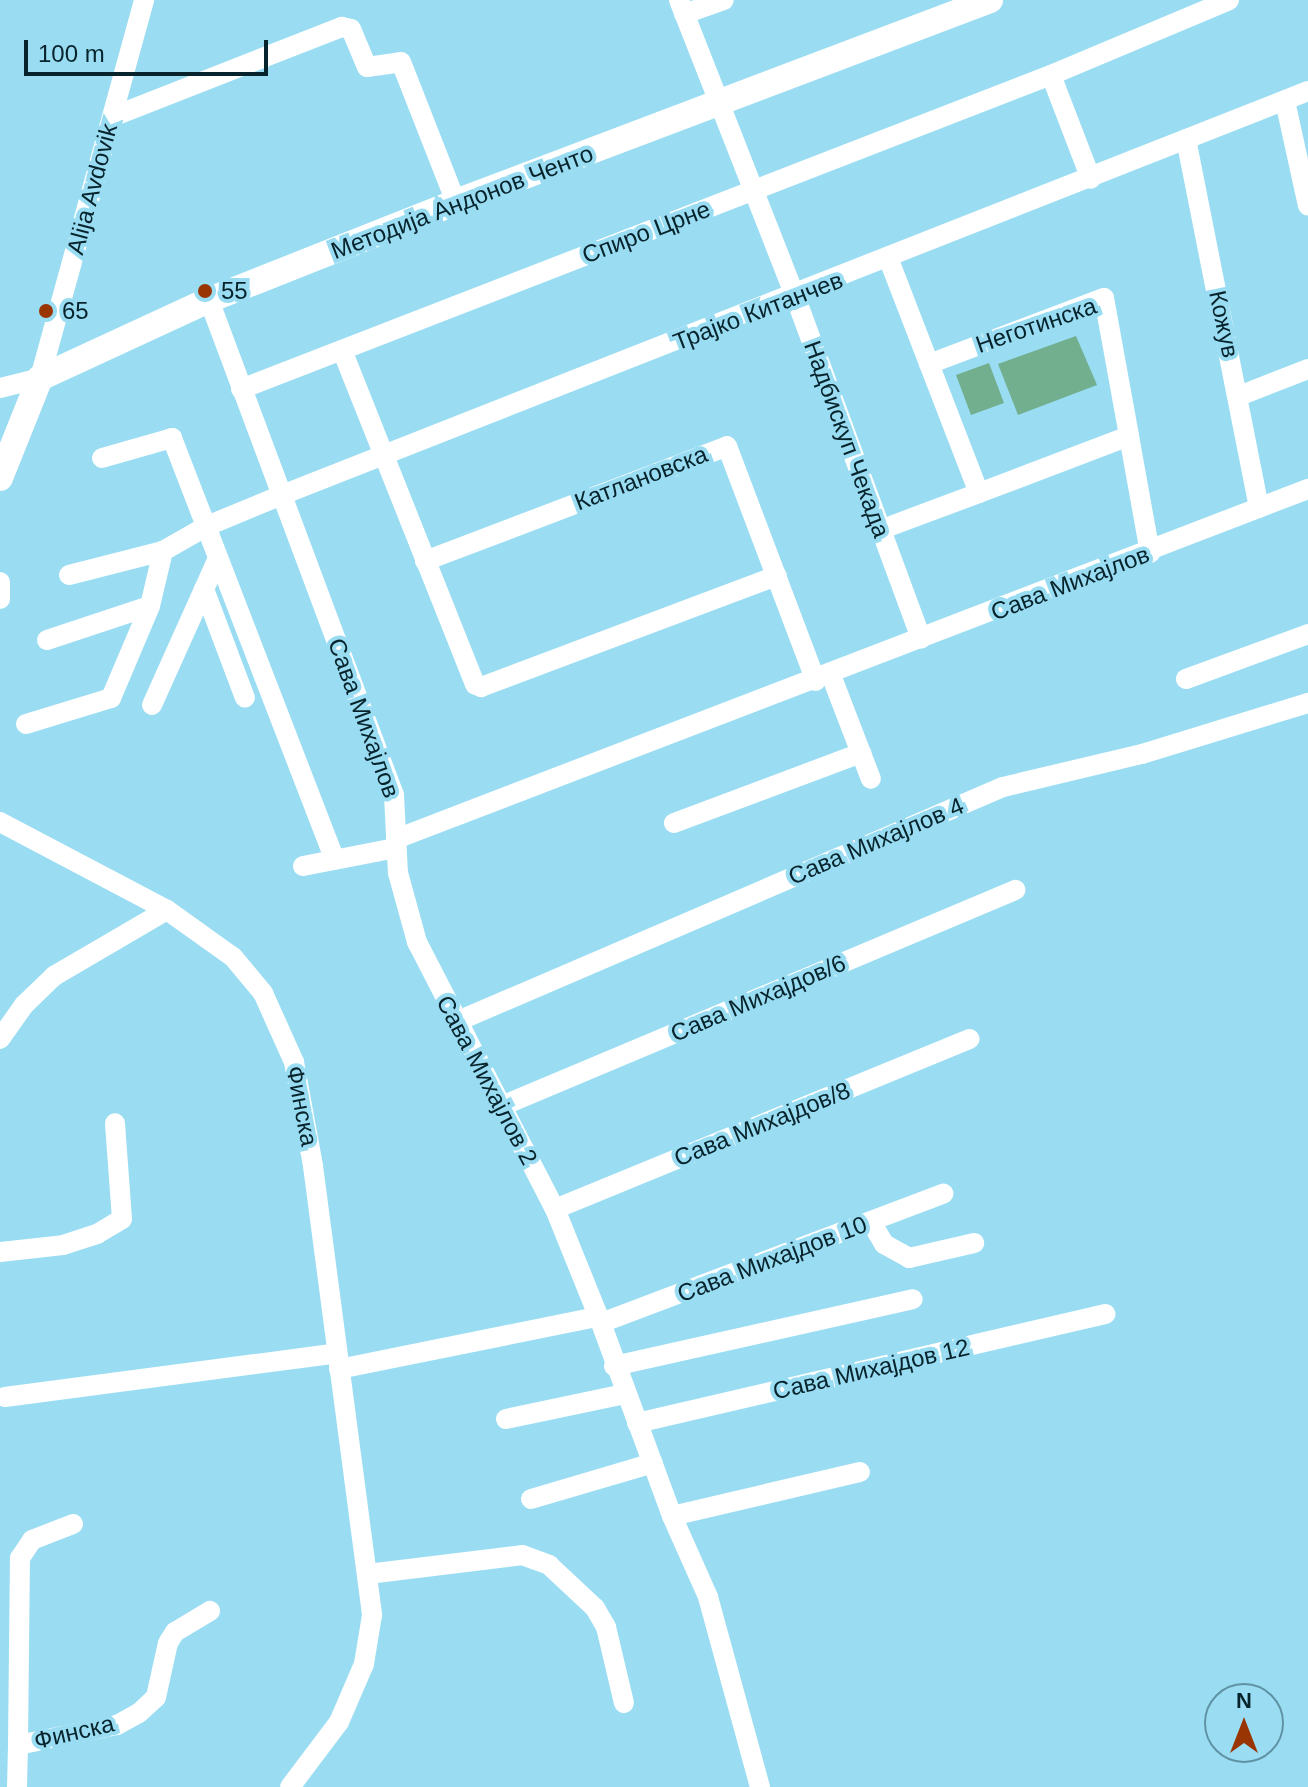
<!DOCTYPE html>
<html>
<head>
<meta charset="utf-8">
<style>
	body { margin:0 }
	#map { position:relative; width:1308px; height:1787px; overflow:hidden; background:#9addf3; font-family:Helvetica,sans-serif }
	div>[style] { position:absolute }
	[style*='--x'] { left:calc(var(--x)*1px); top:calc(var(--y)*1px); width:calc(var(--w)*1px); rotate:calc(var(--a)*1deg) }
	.green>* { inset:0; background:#72af8f }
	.minor>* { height:20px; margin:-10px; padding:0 10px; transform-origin:10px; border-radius:10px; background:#fff }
	.major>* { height:26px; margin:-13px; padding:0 13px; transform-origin:13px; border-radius:13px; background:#fff }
	.dots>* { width:22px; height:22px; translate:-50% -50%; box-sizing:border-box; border:4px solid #9addf3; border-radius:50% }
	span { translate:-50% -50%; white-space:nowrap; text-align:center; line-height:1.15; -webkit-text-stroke:8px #9addf3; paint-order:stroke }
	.street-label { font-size:24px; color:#07242d }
	.poi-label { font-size:24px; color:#07242d }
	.left { translate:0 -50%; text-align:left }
	.north { position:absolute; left:1204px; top:1683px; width:80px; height:80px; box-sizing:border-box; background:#9addf3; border:2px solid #5f93a4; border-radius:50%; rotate:0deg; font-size:22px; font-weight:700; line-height:32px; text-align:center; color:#07242d }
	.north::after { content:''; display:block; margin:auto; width:28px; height:36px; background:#993403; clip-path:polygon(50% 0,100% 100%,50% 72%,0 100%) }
	.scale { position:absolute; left:24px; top:40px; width:244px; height:36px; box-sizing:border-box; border:4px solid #07242d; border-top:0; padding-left:10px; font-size:24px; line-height:28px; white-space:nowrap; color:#07242d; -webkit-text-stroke:6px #9addf3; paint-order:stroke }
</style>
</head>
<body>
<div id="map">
	<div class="green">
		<div style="clip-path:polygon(1076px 336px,1097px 385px,1018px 415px,998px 364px)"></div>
		<div style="clip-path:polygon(989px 363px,1004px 403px,971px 415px,956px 375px)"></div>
	</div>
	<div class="minor">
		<div style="--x:679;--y:0;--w:318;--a:68.6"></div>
		<div style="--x:795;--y:296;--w:365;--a:69.8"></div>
		<div style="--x:684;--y:14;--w:42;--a:-19.3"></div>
		<div style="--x:1051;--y:75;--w:111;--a:69"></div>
		<div style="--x:1285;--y:101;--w:107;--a:77.6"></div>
		<div style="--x:112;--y:117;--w:247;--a:-21.4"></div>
		<div style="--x:342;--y:27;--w:9;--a:13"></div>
		<div style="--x:351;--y:29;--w:41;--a:67.2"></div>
		<div style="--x:367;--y:67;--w:34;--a:-8"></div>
		<div style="--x:401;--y:62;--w:150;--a:68.6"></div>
		<div style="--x:1186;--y:139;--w:376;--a:78.8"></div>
		<div style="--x:889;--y:260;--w:250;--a:68.9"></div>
		<div style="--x:979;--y:493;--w:160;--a:-20.8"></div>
		<div style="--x:1129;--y:436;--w:119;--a:79.8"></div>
		<div style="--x:209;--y:300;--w:528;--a:69.51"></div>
		<div style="--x:394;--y:795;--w:78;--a:87.1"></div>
		<div style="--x:398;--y:873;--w:72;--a:74.6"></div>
		<div style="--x:417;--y:942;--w:301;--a:62.7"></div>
		<div style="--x:555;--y:1209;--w:123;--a:68"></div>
		<div style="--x:601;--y:1323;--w:206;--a:69.8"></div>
		<div style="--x:672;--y:1516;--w:89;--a:66"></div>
		<div style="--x:708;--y:1597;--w:197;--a:74.7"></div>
		<div style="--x:342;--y:350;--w:360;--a:68.3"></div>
		<div style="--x:475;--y:684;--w:7;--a:27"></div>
		<div style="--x:481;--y:687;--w:316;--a:-20.6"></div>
		<div style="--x:929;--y:364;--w:187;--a:-20.7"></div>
		<div style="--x:1104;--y:298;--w:140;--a:79.7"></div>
		<div style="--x:0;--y:388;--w:41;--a:-14"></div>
		<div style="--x:40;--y:378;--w:392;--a:-74.6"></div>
		<div style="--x:241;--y:389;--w:869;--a:-21.19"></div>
		<div style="--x:1051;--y:75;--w:193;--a:-22.8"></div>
		<div style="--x:1239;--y:396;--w:74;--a:-21.4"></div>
		<div style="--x:102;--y:458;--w:73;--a:-15.9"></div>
		<div style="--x:172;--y:438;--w:452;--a:68.9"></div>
		<div style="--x:880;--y:530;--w:106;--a:-20.5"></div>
		<div style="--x:425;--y:561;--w:323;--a:-20.8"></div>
		<div style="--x:727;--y:446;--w:251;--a:69.3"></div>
		<div style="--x:69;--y:575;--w:97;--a:-14.3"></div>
		<div style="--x:163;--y:551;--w:51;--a:-29.6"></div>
		<div style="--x:207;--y:526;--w:81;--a:-22.5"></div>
		<div style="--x:282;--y:495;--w:1103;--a:-21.49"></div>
		<div style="--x:0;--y:582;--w:17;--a:90"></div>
		<div style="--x:204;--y:589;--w:116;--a:69.4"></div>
		<div style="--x:47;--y:640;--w:108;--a:-18.3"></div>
		<div style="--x:150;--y:606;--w:57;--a:-76.7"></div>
		<div style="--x:831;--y:675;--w:111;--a:69"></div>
		<div style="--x:1186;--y:679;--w:130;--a:-20.2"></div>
		<div style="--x:152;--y:705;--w:161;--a:-65.8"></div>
		<div style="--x:26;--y:724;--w:89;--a:-17"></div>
		<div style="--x:111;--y:698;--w:100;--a:-67"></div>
		<div style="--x:0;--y:822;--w:189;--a:27.8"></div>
		<div style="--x:167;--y:910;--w:81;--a:35.5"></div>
		<div style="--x:233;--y:957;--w:47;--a:50.2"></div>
		<div style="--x:263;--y:993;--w:76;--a:65.8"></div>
		<div style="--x:294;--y:1062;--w:106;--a:79.6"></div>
		<div style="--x:313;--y:1166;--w:453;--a:82.5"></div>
		<div style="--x:372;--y:1615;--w:50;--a:99.3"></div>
		<div style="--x:364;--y:1664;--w:63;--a:113.3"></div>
		<div style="--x:339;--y:1722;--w:81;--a:127"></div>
		<div style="--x:674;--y:823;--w:200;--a:-20.5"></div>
		<div style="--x:396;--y:839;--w:977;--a:-21"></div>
		<div style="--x:303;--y:866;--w:95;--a:-11"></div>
		<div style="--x:458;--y:1021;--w:593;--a:-23.24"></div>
		<div style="--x:1003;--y:787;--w:143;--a:-13.4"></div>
		<div style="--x:1142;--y:754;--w:174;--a:-17.1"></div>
		<div style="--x:0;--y:1039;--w:42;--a:-54.8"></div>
		<div style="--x:24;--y:1005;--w:42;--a:-44"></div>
		<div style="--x:54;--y:976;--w:131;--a:-30.3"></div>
		<div style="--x:502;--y:1106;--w:557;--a:-22.83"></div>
		<div style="--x:555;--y:1209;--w:448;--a:-22.3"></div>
		<div style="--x:871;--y:1222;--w:26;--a:59"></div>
		<div style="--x:884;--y:1244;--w:29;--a:29"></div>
		<div style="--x:909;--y:1258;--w:67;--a:-13"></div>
		<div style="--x:0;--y:1252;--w:63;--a:-6.3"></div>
		<div style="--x:63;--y:1245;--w:36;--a:-18"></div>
		<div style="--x:97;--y:1234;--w:29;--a:-31"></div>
		<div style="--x:122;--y:1219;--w:96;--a:-94.2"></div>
		<div style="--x:601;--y:1323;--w:366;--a:-20.7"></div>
		<div style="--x:614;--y:1366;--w:306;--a:-12.6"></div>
		<div style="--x:339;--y:1369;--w:264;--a:-11.4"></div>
		<div style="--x:5;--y:1397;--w:335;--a:-7.5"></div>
		<div style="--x:506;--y:1419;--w:122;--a:-11.9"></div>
		<div style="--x:637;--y:1423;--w:481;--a:-13.1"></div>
		<div style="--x:531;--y:1499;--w:127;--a:-16.4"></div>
		<div style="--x:672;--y:1516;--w:193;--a:-13.2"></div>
		<div style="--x:368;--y:1574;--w:155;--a:-7"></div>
		<div style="--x:522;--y:1555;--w:29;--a:20"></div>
		<div style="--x:549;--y:1565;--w:63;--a:43.1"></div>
		<div style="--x:595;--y:1608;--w:22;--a:60"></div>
		<div style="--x:606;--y:1627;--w:78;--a:76.7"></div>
		<div style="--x:18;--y:1745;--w:187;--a:-89.4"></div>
		<div style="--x:20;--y:1558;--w:22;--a:-56"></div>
		<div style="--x:32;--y:1540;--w:44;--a:-21.3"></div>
		<div style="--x:17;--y:1787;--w:42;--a:-88.6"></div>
		<div style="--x:18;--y:1745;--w:101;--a:-11.4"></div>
		<div style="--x:117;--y:1725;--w:25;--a:-29"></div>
		<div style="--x:139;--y:1713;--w:23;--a:-43"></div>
		<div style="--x:156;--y:1697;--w:55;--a:-77.5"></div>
		<div style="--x:168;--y:1643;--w:13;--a:-58"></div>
		<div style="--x:175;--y:1632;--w:41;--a:-31"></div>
	</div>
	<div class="major">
		<div style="--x:0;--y:478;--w:108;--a:-68.2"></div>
		<div style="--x:40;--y:378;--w:186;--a:-24.8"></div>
		<div style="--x:209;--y:300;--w:266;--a:-21.6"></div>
		<div style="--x:456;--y:202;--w:571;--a:-20.72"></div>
	</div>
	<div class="dots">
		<div style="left:205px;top:291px;background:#993403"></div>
		<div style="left:46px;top:311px;background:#993403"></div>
	</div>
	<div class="street-label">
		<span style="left:92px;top:189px;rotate:-75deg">Alija Avdovik</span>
		<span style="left:462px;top:202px;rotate:-21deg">Методија Андонов Ченто</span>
		<span style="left:646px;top:232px;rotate:-21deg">Спиро Црне</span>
		<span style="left:758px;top:311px;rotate:-21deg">Трајко Китанчев</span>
		<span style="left:1224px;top:324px;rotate:78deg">Кожув</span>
		<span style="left:1036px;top:325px;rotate:-19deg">Неготинска</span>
		<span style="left:847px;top:439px;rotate:70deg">Надбискуп Чекада</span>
		<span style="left:641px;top:478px;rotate:-21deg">Катлановска</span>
		<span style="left:1070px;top:583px;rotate:-21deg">Сава Михајлов</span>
		<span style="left:364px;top:718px;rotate:70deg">Сава Михајлов</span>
		<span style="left:876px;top:841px;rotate:-23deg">Сава Михајлов 4</span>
		<span style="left:758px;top:998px;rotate:-23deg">Сава Михајдов/6</span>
		<span style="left:487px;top:1080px;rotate:62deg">Сава Михајлов 2</span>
		<span style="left:302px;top:1106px;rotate:79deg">Финска</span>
		<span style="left:762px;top:1124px;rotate:-22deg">Сава Михајдов/8</span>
		<span style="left:772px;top:1259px;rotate:-21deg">Сава Михајдов 10</span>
		<span style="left:871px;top:1369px;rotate:-13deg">Сава Михајдов 12</span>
		<span style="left:74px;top:1732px;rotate:-13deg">Финска</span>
	</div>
	<div class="poi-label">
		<span class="left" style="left:221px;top:291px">55</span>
		<span class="left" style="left:62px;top:311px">65</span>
	</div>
	<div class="north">N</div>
	<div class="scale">100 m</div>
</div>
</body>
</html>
